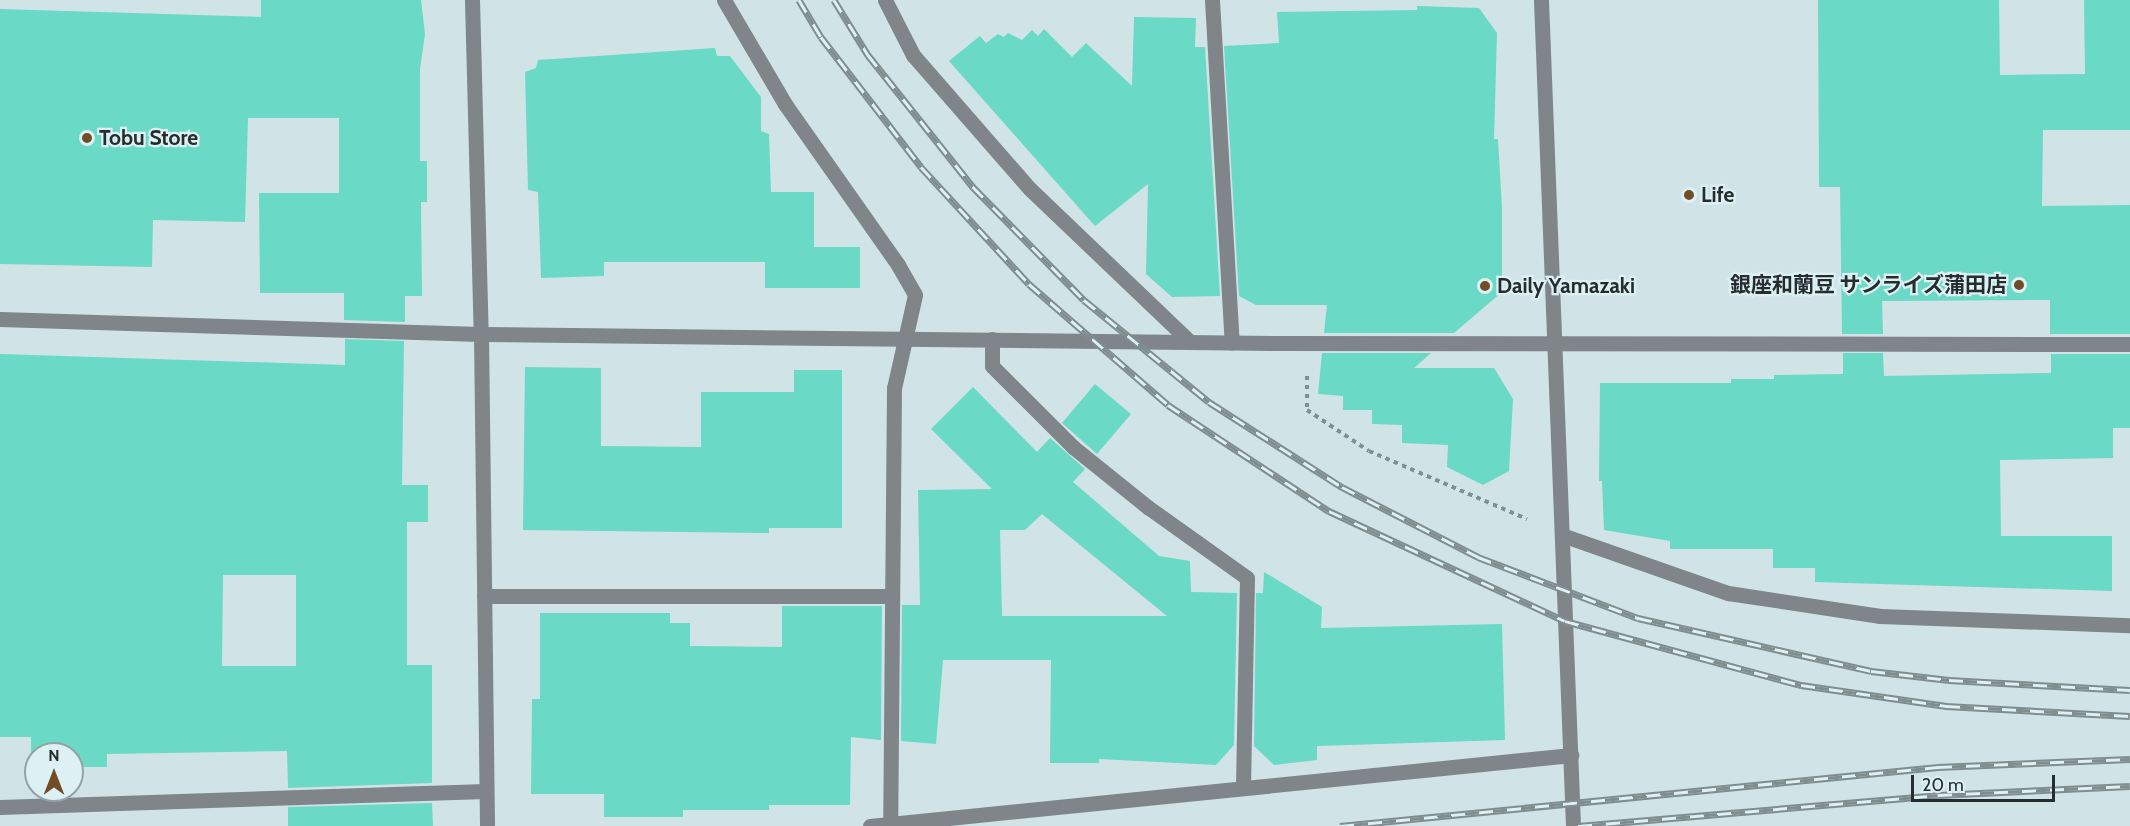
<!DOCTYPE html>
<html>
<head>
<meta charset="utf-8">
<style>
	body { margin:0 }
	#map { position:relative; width:2130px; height:826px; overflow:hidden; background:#d0e3e6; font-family:Cabin,"Noto Sans JP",sans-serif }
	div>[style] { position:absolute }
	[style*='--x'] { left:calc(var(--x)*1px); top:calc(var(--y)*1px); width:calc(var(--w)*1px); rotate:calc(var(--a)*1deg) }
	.building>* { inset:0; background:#6ad9c5 }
	.path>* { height:4px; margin-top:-2px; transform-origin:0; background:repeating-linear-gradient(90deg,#818f91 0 4.5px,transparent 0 9px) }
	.minor>* { height:15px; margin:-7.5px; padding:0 7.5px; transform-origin:7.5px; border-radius:7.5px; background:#7f8589 }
	.rail>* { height:7px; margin-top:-3.5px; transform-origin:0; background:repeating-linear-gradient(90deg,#ddf0f3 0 14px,#7f8d8f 0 28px); box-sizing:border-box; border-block:2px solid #7f8d8f }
	.dots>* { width:16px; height:16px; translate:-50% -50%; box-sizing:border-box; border:3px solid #ddf0f3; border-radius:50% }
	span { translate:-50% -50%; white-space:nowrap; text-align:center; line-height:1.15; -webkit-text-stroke:4.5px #ddf0f3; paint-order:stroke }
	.poi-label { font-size:21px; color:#262d2e; font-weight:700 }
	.left { translate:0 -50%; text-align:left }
	.right { translate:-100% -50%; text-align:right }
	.north { position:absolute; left:24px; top:742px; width:60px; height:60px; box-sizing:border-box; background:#ddf0f3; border:2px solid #94a2a4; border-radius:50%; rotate:0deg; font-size:16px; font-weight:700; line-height:24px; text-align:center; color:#262d2e }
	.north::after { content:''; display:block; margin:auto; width:21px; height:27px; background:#714d27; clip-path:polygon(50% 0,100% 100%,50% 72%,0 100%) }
	.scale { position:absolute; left:1911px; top:775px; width:144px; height:27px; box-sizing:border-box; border:3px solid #262d2e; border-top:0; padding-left:8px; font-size:18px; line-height:21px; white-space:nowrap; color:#262d2e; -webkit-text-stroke:4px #ddf0f3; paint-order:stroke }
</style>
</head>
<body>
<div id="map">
	<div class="building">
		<div style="clip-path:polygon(261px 0,421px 0,425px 34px,420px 69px,420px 161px,427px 161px,427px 202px,421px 202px,422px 296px,405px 296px,405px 322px,344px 320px,344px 293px,260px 293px,259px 193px,339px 193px,339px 118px,248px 118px,245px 222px,153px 220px,152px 267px,0 264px,0 9px,261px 17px)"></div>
		<div style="clip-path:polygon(1818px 0,1999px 0,2000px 75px,2085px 74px,2084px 0,2130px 0,2130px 130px,2043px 130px,2042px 206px,2130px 205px,2130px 334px,2050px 334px,2050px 300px,1882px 301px,1883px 334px,1842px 334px,1840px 187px,1819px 187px)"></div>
		<div style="clip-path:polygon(1417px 6px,1479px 8px,1497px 33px,1494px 139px,1498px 139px,1502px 208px,1502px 292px,1454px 333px,1324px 333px,1327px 305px,1256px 305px,1239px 296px,1224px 46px,1279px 43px,1277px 12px,1417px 10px)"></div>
		<div style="clip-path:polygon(1134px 17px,1196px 18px,1195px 47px,1205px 47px,1220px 296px,1172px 297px,1146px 274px,1148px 184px,1095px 226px,949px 61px,980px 36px,986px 43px,998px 34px,1004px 37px,1008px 33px,1022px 40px,1032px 30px,1038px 36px,1044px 29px,1072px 57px,1086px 43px,1132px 86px)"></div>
		<div style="clip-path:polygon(715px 48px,717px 56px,730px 56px,761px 97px,761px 131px,769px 134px,771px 192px,814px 192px,814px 247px,860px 247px,860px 288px,765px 288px,765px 262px,604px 262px,604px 276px,541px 278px,538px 192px,528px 190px,525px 72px,536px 68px,538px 60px)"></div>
		<div style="clip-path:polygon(evenodd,345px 339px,404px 341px,402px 485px,428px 485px,428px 522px,407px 522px,407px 665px,432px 665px,432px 783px,288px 788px,287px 751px,107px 754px,107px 767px,72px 767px,72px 754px,36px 754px,36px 767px,31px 767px,31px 737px,0 737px,0 354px,345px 365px,345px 339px,223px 575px,296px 575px,296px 666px,222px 666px,223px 575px)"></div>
		<div style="clip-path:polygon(1322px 353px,1431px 353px,1414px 368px,1494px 368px,1513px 399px,1509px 471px,1483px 485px,1447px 467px,1448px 445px,1402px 443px,1402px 425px,1372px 424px,1372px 410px,1343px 410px,1343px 396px,1318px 394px)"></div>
		<div style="clip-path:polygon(1843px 353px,1883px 353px,1884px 376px,2051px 373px,2051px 354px,2130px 354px,2130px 428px,2113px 428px,2113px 458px,2000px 460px,2001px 536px,2112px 536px,2112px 591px,1815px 582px,1815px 568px,1773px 568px,1773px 549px,1670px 549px,1670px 541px,1604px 530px,1602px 481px,1599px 481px,1600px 383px,1731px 383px,1731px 379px,1774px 379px,1774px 375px,1843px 374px)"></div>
		<div style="clip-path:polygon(525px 367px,601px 368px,601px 446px,701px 447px,701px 392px,794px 392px,794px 370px,842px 370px,842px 528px,769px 528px,769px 533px,523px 530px)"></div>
		<div style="clip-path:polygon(1095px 384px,1131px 414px,1097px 454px,1062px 423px)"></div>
		<div style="clip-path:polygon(evenodd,973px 387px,1037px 452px,1050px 438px,1085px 469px,1073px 482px,1159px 556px,1190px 561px,1191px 592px,1237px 593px,1234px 745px,1216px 765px,1099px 759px,1099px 763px,1050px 763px,1051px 660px,943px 660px,936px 744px,901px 741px,902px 605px,920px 605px,918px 490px,992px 489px,931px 429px,973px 387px,1042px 514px,1140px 594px,1167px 616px,1002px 616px,1000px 530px,1025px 530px,1042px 514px)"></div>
		<div style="clip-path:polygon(1264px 572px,1322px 607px,1321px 628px,1502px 624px,1505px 740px,1317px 746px,1317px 760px,1274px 765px,1254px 746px,1256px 593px,1263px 593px)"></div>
		<div style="clip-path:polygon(782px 606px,882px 606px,881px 740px,851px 737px,850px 805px,769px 805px,769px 810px,683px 810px,683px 817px,604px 817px,604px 794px,531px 794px,532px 699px,540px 699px,540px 613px,670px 613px,670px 623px,690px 623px,690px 646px,782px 647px)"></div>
		<div style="clip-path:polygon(432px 803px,433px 826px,288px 826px,288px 807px)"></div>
	</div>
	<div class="path">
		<div style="--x:1307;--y:376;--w:34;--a:90"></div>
		<div style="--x:1307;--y:410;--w:74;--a:33.5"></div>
		<div style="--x:1369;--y:451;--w:172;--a:23.3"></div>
	</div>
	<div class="minor">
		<div style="--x:472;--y:0;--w:334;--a:88.5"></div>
		<div style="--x:481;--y:334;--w:492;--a:89.3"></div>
		<div style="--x:724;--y:0;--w:121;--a:59.6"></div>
		<div style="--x:785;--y:104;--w:197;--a:54.9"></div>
		<div style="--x:898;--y:265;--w:34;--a:60"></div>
		<div style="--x:915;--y:295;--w:95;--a:102.7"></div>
		<div style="--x:894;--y:388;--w:436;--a:90.5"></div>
		<div style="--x:885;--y:0;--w:62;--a:63"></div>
		<div style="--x:913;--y:55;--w:178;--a:48.9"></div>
		<div style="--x:1030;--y:189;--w:221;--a:43.7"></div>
		<div style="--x:1212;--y:0;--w:343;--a:86.7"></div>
		<div style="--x:1541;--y:0;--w:827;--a:87.78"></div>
		<div style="--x:0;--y:319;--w:481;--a:1.8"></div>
		<div style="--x:481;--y:334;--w:793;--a:0.65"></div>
		<div style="--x:1274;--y:343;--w:856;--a:0.07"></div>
		<div style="--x:992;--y:339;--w:27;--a:90"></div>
		<div style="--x:992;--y:366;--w:115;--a:45"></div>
		<div style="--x:1073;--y:447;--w:97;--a:38.8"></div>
		<div style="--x:1149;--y:508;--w:120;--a:35.5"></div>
		<div style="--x:1247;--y:578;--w:209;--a:91.1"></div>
		<div style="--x:1562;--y:535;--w:176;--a:19.3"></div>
		<div style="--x:1728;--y:593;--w:154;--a:8.6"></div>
		<div style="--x:1880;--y:616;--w:250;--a:2.1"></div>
		<div style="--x:484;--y:596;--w:407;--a:0"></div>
		<div style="--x:0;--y:807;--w:486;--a:-1.9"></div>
		<div style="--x:870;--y:826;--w:705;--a:-5.78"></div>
	</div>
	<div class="rail">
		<div style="--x:799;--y:0;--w:43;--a:59.3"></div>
		<div style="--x:821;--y:37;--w:164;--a:52.4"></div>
		<div style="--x:921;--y:167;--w:159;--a:47.3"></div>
		<div style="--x:1029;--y:284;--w:184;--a:41"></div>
		<div style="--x:1168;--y:405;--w:193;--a:33.4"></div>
		<div style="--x:1329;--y:511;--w:260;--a:25"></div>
		<div style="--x:1565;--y:621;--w:245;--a:15.2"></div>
		<div style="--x:1801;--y:685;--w:147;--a:8.2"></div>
		<div style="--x:1946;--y:706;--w:184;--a:3.1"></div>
		<div style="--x:834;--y:0;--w:65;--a:58.3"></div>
		<div style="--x:868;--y:55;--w:169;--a:51.5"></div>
		<div style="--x:973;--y:187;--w:158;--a:45.5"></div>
		<div style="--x:1084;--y:300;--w:161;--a:39.2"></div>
		<div style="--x:1209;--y:402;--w:158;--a:32.6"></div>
		<div style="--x:1342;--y:487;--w:153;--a:27.2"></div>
		<div style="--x:1478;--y:557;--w:171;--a:20.9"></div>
		<div style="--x:1638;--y:618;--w:239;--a:12.8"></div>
		<div style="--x:1871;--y:671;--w:79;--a:6.6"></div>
		<div style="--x:1949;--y:680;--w:181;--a:3.2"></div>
		<div style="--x:1340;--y:826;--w:601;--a:-5.63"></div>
		<div style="--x:1938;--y:767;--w:192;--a:-2.4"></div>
		<div style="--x:1578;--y:826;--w:361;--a:-4.9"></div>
		<div style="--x:1938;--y:795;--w:192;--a:-2.7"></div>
	</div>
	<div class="dots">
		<div style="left:87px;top:138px;background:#714d27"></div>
		<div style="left:1689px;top:195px;background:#714d27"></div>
		<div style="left:2019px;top:285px;background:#714d27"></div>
		<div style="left:1485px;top:286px;background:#714d27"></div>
	</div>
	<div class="poi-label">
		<span class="left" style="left:99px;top:138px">Tobu Store</span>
		<span class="left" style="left:1701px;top:195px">Life</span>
		<span class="right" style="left:2007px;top:285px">銀座和蘭豆 サンライズ蒲田店</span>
		<span class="left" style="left:1497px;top:286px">Daily Yamazaki</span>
	</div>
	<div class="north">N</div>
	<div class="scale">20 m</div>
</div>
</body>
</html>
